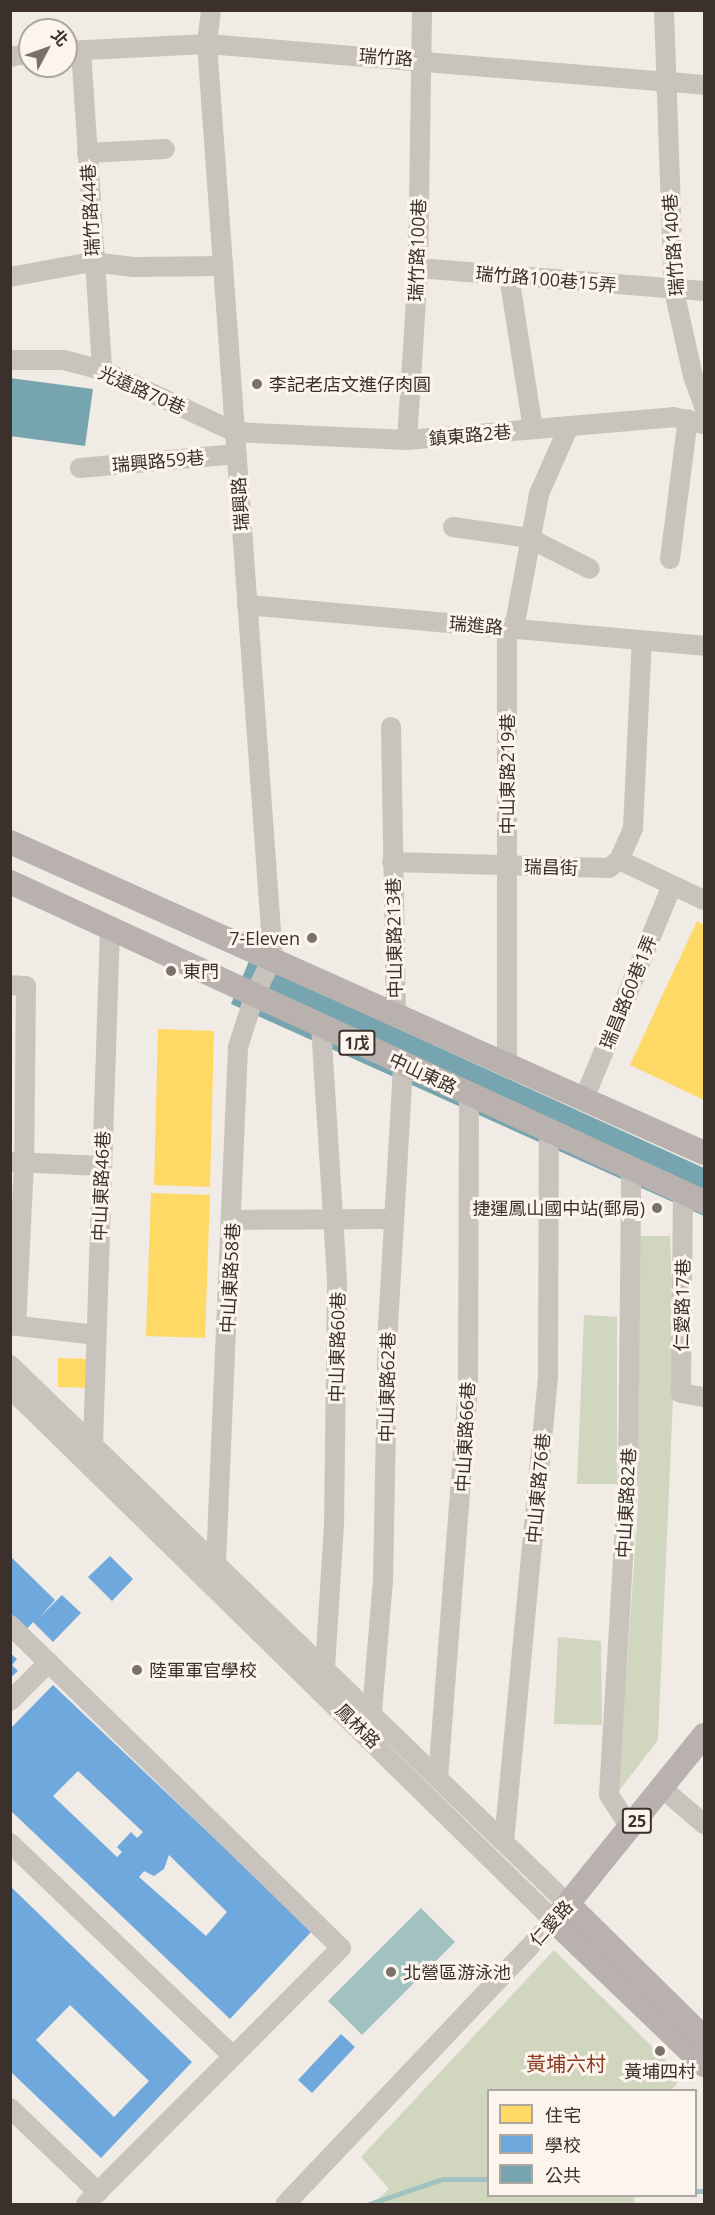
<!DOCTYPE html>
<html>
<head>
<meta charset="utf-8">
<style>
	body { margin:0 }
	#map { position:relative; width:715px; height:2215px; overflow:hidden; background:#f0ebe5; font-family:"Open Sans","Noto Sans TC",sans-serif }
	div>[style] { position:absolute }
	[style*='--x'] { left:calc(var(--x)*1px); top:calc(var(--y)*1px); width:calc(var(--w)*1px); rotate:calc(var(--a)*1deg) }
	.green>* { inset:0; background:#d1d6bf }
	.water>* { inset:0; background:#a1c2c1 }
	.homes>* { inset:0; background:#ffd966 }
	.schools>* { inset:0; background:#6fa8dc }
	.public>* { inset:0; background:#76a5af }
	.stream>* { height:5px; margin:-2.5px; padding:0 2.5px; transform-origin:2.5px; border-radius:2.5px; background:#a1c2c1 }
	.minor>* { height:20px; margin:-10px; padding:0 10px; transform-origin:10px; border-radius:10px; background:#c9c3be }
	.major>* { height:24px; margin:-12px; padding:0 12px; transform-origin:12px; border-radius:12px; background:#b8b1ad }
	.dots>* { width:16px; height:16px; translate:-50% -50%; box-sizing:border-box; border:3px solid #fbf5ee; border-radius:50% }
	span { translate:-50% -50%; white-space:nowrap; text-align:center; line-height:1.15; -webkit-text-stroke:6px #fbf5ee; paint-order:stroke }
	.shield-label span { padding:2px 4px; background:#fbf5ee; border:2px solid; border-radius:4px; -webkit-text-stroke-width:0 }
	.shield-label { font-size:16px; color:#3b302b; font-weight:700 }
	.street-label { font-size:18px; color:#3b302b }
	.poi-label { font-size:18px; color:#3b302b }
	.left { translate:0 -50%; text-align:left }
	.right { translate:-100% -50%; text-align:right }
	.neighbourhood-label { font-size:20px; color:#8c3b22 }
	.frame { position:absolute; inset:0; border:12px solid #3b302b; pointer-events:none }
	.legend { position:absolute; left:487px; top:2089px; width:210px; height:108px; box-sizing:border-box; background:#fbf5ee; border:2px solid #aea6a0; margin:0; padding:8px 10px; list-style:none; font-size:18px; color:#3b302b }
	.legend li { display:flex; align-items:center; gap:12px; height:30px }
	.legend b { width:30px; border:2px solid #aea6a0 }
	.north { position:absolute; left:18px; top:18px; width:60px; height:60px; box-sizing:border-box; background:#fbf5ee; border:2px solid #aea6a0; border-radius:50%; rotate:49deg; font-size:16px; font-weight:700; line-height:24px; text-align:center; color:#3b302b }
	.north::after { content:''; display:block; margin:auto; width:21px; height:27px; background:#7a716c; clip-path:polygon(50% 0,100% 100%,50% 72%,0 100%) }
</style>
</head>
<body>
<div id="map">
	<div class="green">
		<div style="clip-path:polygon(637px 1236px,670px 1236px,675px 1353px,658px 1740px,618px 1792px,638px 1506px)"></div>
		<div style="clip-path:polygon(584px 1315px,617px 1317px,617px 1484px,577px 1484px)"></div>
		<div style="clip-path:polygon(558px 1637px,601px 1641px,602px 1725px,554px 1724px)"></div>
		<div style="clip-path:polygon(554px 1950px,682px 2076px,672px 2090px,488px 2090px,488px 2196px,635px 2196px,634px 2204px,373px 2204px,389px 2189px,361px 2157px)"></div>
	</div>
	<div class="water">
		<div style="clip-path:polygon(421px 1908px,455px 1942px,362px 2035px,328px 2001px)"></div>
	</div>
	<div class="homes">
		<div style="clip-path:polygon(697px 921px,704px 925px,704px 1100px,630px 1065px)"></div>
		<div style="clip-path:polygon(158px 1029px,214px 1031px,210px 1187px,154px 1185px)"></div>
		<div style="clip-path:polygon(151px 1193px,210px 1195px,205px 1338px,146px 1336px)"></div>
		<div style="clip-path:polygon(58px 1358px,91px 1359px,91px 1388px,58px 1387px)"></div>
	</div>
	<div class="schools">
		<div style="clip-path:polygon(10px 1556px,55px 1600px,38px 1619px,62px 1595px,81px 1613px,53px 1642px,33px 1622px,27px 1629px,10px 1613px)"></div>
		<div style="clip-path:polygon(110px 1556px,133px 1579px,112px 1601px,88px 1577px)"></div>
		<div style="clip-path:polygon(10px 1653px,17px 1659px,12px 1665px,18px 1671px,10px 1678px)"></div>
		<div style="clip-path:polygon(evenodd,53px 1685px,312px 1931px,230px 2019px,10px 1810px,10px 1729px,53px 1685px,78px 1771px,143px 1832px,137px 1838px,131px 1832px,117px 1847px,122px 1852px,117px 1857px,53px 1796px,78px 1771px,53px 1685px,169px 1855px,227px 1912px,206px 1936px,139px 1877px,144px 1871px,154px 1876px,164px 1869px,169px 1855px)"></div>
		<div style="clip-path:polygon(evenodd,10px 1886px,192px 2062px,101px 2158px,10px 2071px,10px 1886px,70px 2005px,149px 2081px,114px 2117px,36px 2040px,70px 2005px)"></div>
		<div style="clip-path:polygon(341px 2034px,355px 2047px,312px 2093px,298px 2080px)"></div>
	</div>
	<div class="public">
		<div style="clip-path:polygon(10px 378px,93px 389px,85px 446px,10px 436px)"></div>
		<div style="clip-path:polygon(249px 961px,704px 1168px,704px 1216px,231px 1004px)"></div>
	</div>
	<div class="stream">
		<div style="--x:696;--y:2191;--w:8;--a:0"></div>
		<div style="--x:369;--y:2204;--w:78;--a:-18.7"></div>
		<div style="--x:443;--y:2179;--w:45;--a:0"></div>
	</div>
	<div class="minor">
		<div style="--x:211;--y:10;--w:34;--a:97"></div>
		<div style="--x:207;--y:44;--w:915;--a:85.87"></div>
		<div style="--x:273;--y:957;--w:41;--a:115.9"></div>
		<div style="--x:255;--y:994;--w:56;--a:107.8"></div>
		<div style="--x:238;--y:1047;--w:517;--a:92.44"></div>
		<div style="--x:664;--y:10;--w:281;--a:88"></div>
		<div style="--x:674;--y:291;--w:87;--a:77.4"></div>
		<div style="--x:693;--y:376;--w:33;--a:70"></div>
		<div style="--x:66;--y:51;--w:141;--a:-2.8"></div>
		<div style="--x:207;--y:44;--w:499;--a:4.7"></div>
		<div style="--x:81;--y:51;--w:320;--a:86.2"></div>
		<div style="--x:10;--y:57;--w:20;--a:-11"></div>
		<div style="--x:87;--y:153;--w:78;--a:-2.9"></div>
		<div style="--x:418;--y:268;--w:287;--a:4.6"></div>
		<div style="--x:509;--y:276;--w:155;--a:81.1"></div>
		<div style="--x:10;--y:277;--w:83;--a:-10.4"></div>
		<div style="--x:92;--y:262;--w:42;--a:6.8"></div>
		<div style="--x:134;--y:267;--w:89;--a:-0.6"></div>
		<div style="--x:10;--y:360;--w:54;--a:0"></div>
		<div style="--x:64;--y:360;--w:39;--a:15"></div>
		<div style="--x:102;--y:370;--w:147;--a:25"></div>
		<div style="--x:235;--y:432;--w:172;--a:2.7"></div>
		<div style="--x:407;--y:440;--w:267;--a:-4.9"></div>
		<div style="--x:673;--y:417;--w:32;--a:13"></div>
		<div style="--x:407;--y:440;--w:172;--a:-86.3"></div>
		<div style="--x:418;--y:268;--w:258;--a:-89.1"></div>
		<div style="--x:80;--y:468;--w:157;--a:-5.1"></div>
		<div style="--x:453;--y:527;--w:77;--a:8.2"></div>
		<div style="--x:529;--y:538;--w:68;--a:26.9"></div>
		<div style="--x:670;--y:559;--w:141;--a:-82.7"></div>
		<div style="--x:247;--y:605;--w:459;--a:5.1"></div>
		<div style="--x:507;--y:628;--w:437;--a:90"></div>
		<div style="--x:514;--y:629;--w:137;--a:-79.5"></div>
		<div style="--x:539;--y:494;--w:74;--a:-66.2"></div>
		<div style="--x:391;--y:727;--w:287;--a:89"></div>
		<div style="--x:619;--y:860;--w:94;--a:25.2"></div>
		<div style="--x:392;--y:862;--w:217;--a:1.6"></div>
		<div style="--x:609;--y:868;--w:13;--a:-39"></div>
		<div style="--x:619;--y:860;--w:35;--a:-66"></div>
		<div style="--x:633;--y:828;--w:188;--a:-87.3"></div>
		<div style="--x:10;--y:985;--w:16;--a:4"></div>
		<div style="--x:26;--y:986;--w:177;--a:90.6"></div>
		<div style="--x:24;--y:1163;--w:163;--a:92.8"></div>
		<div style="--x:321;--y:1026;--w:257;--a:86.4"></div>
		<div style="--x:337;--y:1283;--w:242;--a:90.7"></div>
		<div style="--x:334;--y:1525;--w:143;--a:93.6"></div>
		<div style="--x:584;--y:1099;--w:231;--a:-67.6"></div>
		<div style="--x:13;--y:1162;--w:89;--a:2.6"></div>
		<div style="--x:683;--y:1193;--w:200;--a:90.6"></div>
		<div style="--x:681;--y:1393;--w:23;--a:10"></div>
		<div style="--x:233;--y:1220;--w:160;--a:-0.4"></div>
		<div style="--x:10;--y:1325;--w:87;--a:6.6"></div>
		<div style="--x:10;--y:1365;--w:777;--a:44.01"></div>
		<div style="--x:10;--y:1388;--w:762;--a:44.41"></div>
		<div style="--x:554;--y:1921;--w:390;--a:133.5"></div>
		<div style="--x:93;--y:1444;--w:516;--a:-88.11"></div>
		<div style="--x:10;--y:1625;--w:462;--a:44.3"></div>
		<div style="--x:341;--y:1948;--w:361;--a:134.9"></div>
		<div style="--x:10;--y:1701;--w:55;--a:-45"></div>
		<div style="--x:372;--y:1711;--w:130;--a:-85.2"></div>
		<div style="--x:383;--y:1581;--w:254;--a:-88.9"></div>
		<div style="--x:388;--y:1327;--w:264;--a:-86.7"></div>
		<div style="--x:438;--y:1778;--w:391;--a:-85.6"></div>
		<div style="--x:468;--y:1388;--w:293;--a:-89.8"></div>
		<div style="--x:663;--y:1789;--w:54;--a:40.5"></div>
		<div style="--x:631;--y:1829;--w:40;--a:-122.9"></div>
		<div style="--x:609;--y:1795;--w:318;--a:-86.6"></div>
		<div style="--x:628;--y:1478;--w:308;--a:-89.4"></div>
		<div style="--x:504;--y:1842;--w:468;--a:-84.6"></div>
		<div style="--x:548;--y:1376;--w:244;--a:-89.8"></div>
		<div style="--x:10;--y:1843;--w:308;--a:43.7"></div>
		<div style="--x:10;--y:2108;--w:122;--a:43.7"></div>
	</div>
	<div class="major">
		<div style="--x:10;--y:842;--w:760;--a:24.14"></div>
		<div style="--x:10;--y:882;--w:764;--a:24.75"></div>
		<div style="--x:704;--y:1735;--w:239;--a:128.9"></div>
		<div style="--x:554;--y:1921;--w:208;--a:43.8"></div>
		<div style="--x:569;--y:1905;--w:190;--a:44.6"></div>
	</div>
	<div class="dots">
		<div style="left:257px;top:384px;background:#7a716c"></div>
		<div style="left:312px;top:938px;background:#7a716c"></div>
		<div style="left:171px;top:971px;background:#7a716c"></div>
		<div style="left:657px;top:1208px;background:#7a716c"></div>
		<div style="left:137px;top:1670px;background:#7a716c"></div>
		<div style="left:391px;top:1972px;background:#7a716c"></div>
		<div style="left:660px;top:2051px;background:#7a716c"></div>
	</div>
	<div class="shield-label">
		<span style="left:357px;top:1043px">1戊</span>
		<span style="left:637px;top:1821px">25</span>
	</div>
	<div class="street-label">
		<span style="left:386px;top:57px;rotate:4deg">瑞竹路</span>
		<span style="left:90px;top:210px;rotate:-93deg">瑞竹路44巷</span>
		<span style="left:673px;top:245px;rotate:-94deg">瑞竹路140巷</span>
		<span style="left:417px;top:250px;rotate:-88deg">瑞竹路100巷</span>
		<span style="left:546px;top:279px;rotate:5deg">瑞竹路100巷15弄</span>
		<span style="left:142px;top:390px;rotate:24deg">光遠路70巷</span>
		<span style="left:470px;top:435px;rotate:-5deg">鎮東路2巷</span>
		<span style="left:158px;top:461px;rotate:-5deg">瑞興路59巷</span>
		<span style="left:240px;top:504px;rotate:-94deg">瑞興路</span>
		<span style="left:476px;top:625px;rotate:5deg">瑞進路</span>
		<span style="left:507px;top:774px;rotate:-90deg">中山東路219巷</span>
		<span style="left:551px;top:867px;rotate:2deg">瑞昌街</span>
		<span style="left:394px;top:938px;rotate:-91deg">中山東路213巷</span>
		<span style="left:628px;top:992px;rotate:-68deg">瑞昌路60巷1弄</span>
		<span style="left:423px;top:1073px;rotate:25deg">中山東路</span>
		<span style="left:101px;top:1186px;rotate:-88deg">中山東路46巷</span>
		<span style="left:230px;top:1278px;rotate:-87deg">中山東路58巷</span>
		<span style="left:682px;top:1305px;rotate:-89deg">仁愛路17巷</span>
		<span style="left:337px;top:1347px;rotate:-89deg">中山東路60巷</span>
		<span style="left:387px;top:1387px;rotate:-89deg">中山東路62巷</span>
		<span style="left:465px;top:1437px;rotate:-87deg">中山東路66巷</span>
		<span style="left:538px;top:1488px;rotate:-85deg">中山東路76巷</span>
		<span style="left:626px;top:1503px;rotate:-87deg">中山東路82巷</span>
		<span style="left:358px;top:1726px;rotate:45deg">鳳林路</span>
		<span style="left:551px;top:1923px;rotate:-48deg">仁愛路</span>
	</div>
	<div class="poi-label">
		<span class="left" style="left:269px;top:384px">李記老店文進仔肉圓</span>
		<span class="right" style="left:300px;top:938px">7-Eleven</span>
		<span class="left" style="left:183px;top:971px">東門</span>
		<span class="right" style="left:645px;top:1208px">捷運鳳山國中站(郵局)</span>
		<span class="left" style="left:149px;top:1670px">陸軍軍官學校</span>
		<span class="left" style="left:403px;top:1972px">北營區游泳池</span>
		<span style="left:660px;top:2071px">黃埔四村</span>
	</div>
	<div class="neighbourhood-label">
		<span style="left:566px;top:2063px">黃埔六村</span>
	</div>
	<div class="frame"></div>
	<ul class="legend">
	<li><b style="height:16px;background:#ffd966"></b>住宅</li>
	<li><b style="height:16px;background:#6fa8dc"></b>學校</li>
	<li><b style="height:16px;background:#76a5af"></b>公共</li>
	</ul>
	<div class="north">北</div>
</div>
</body>
</html>
